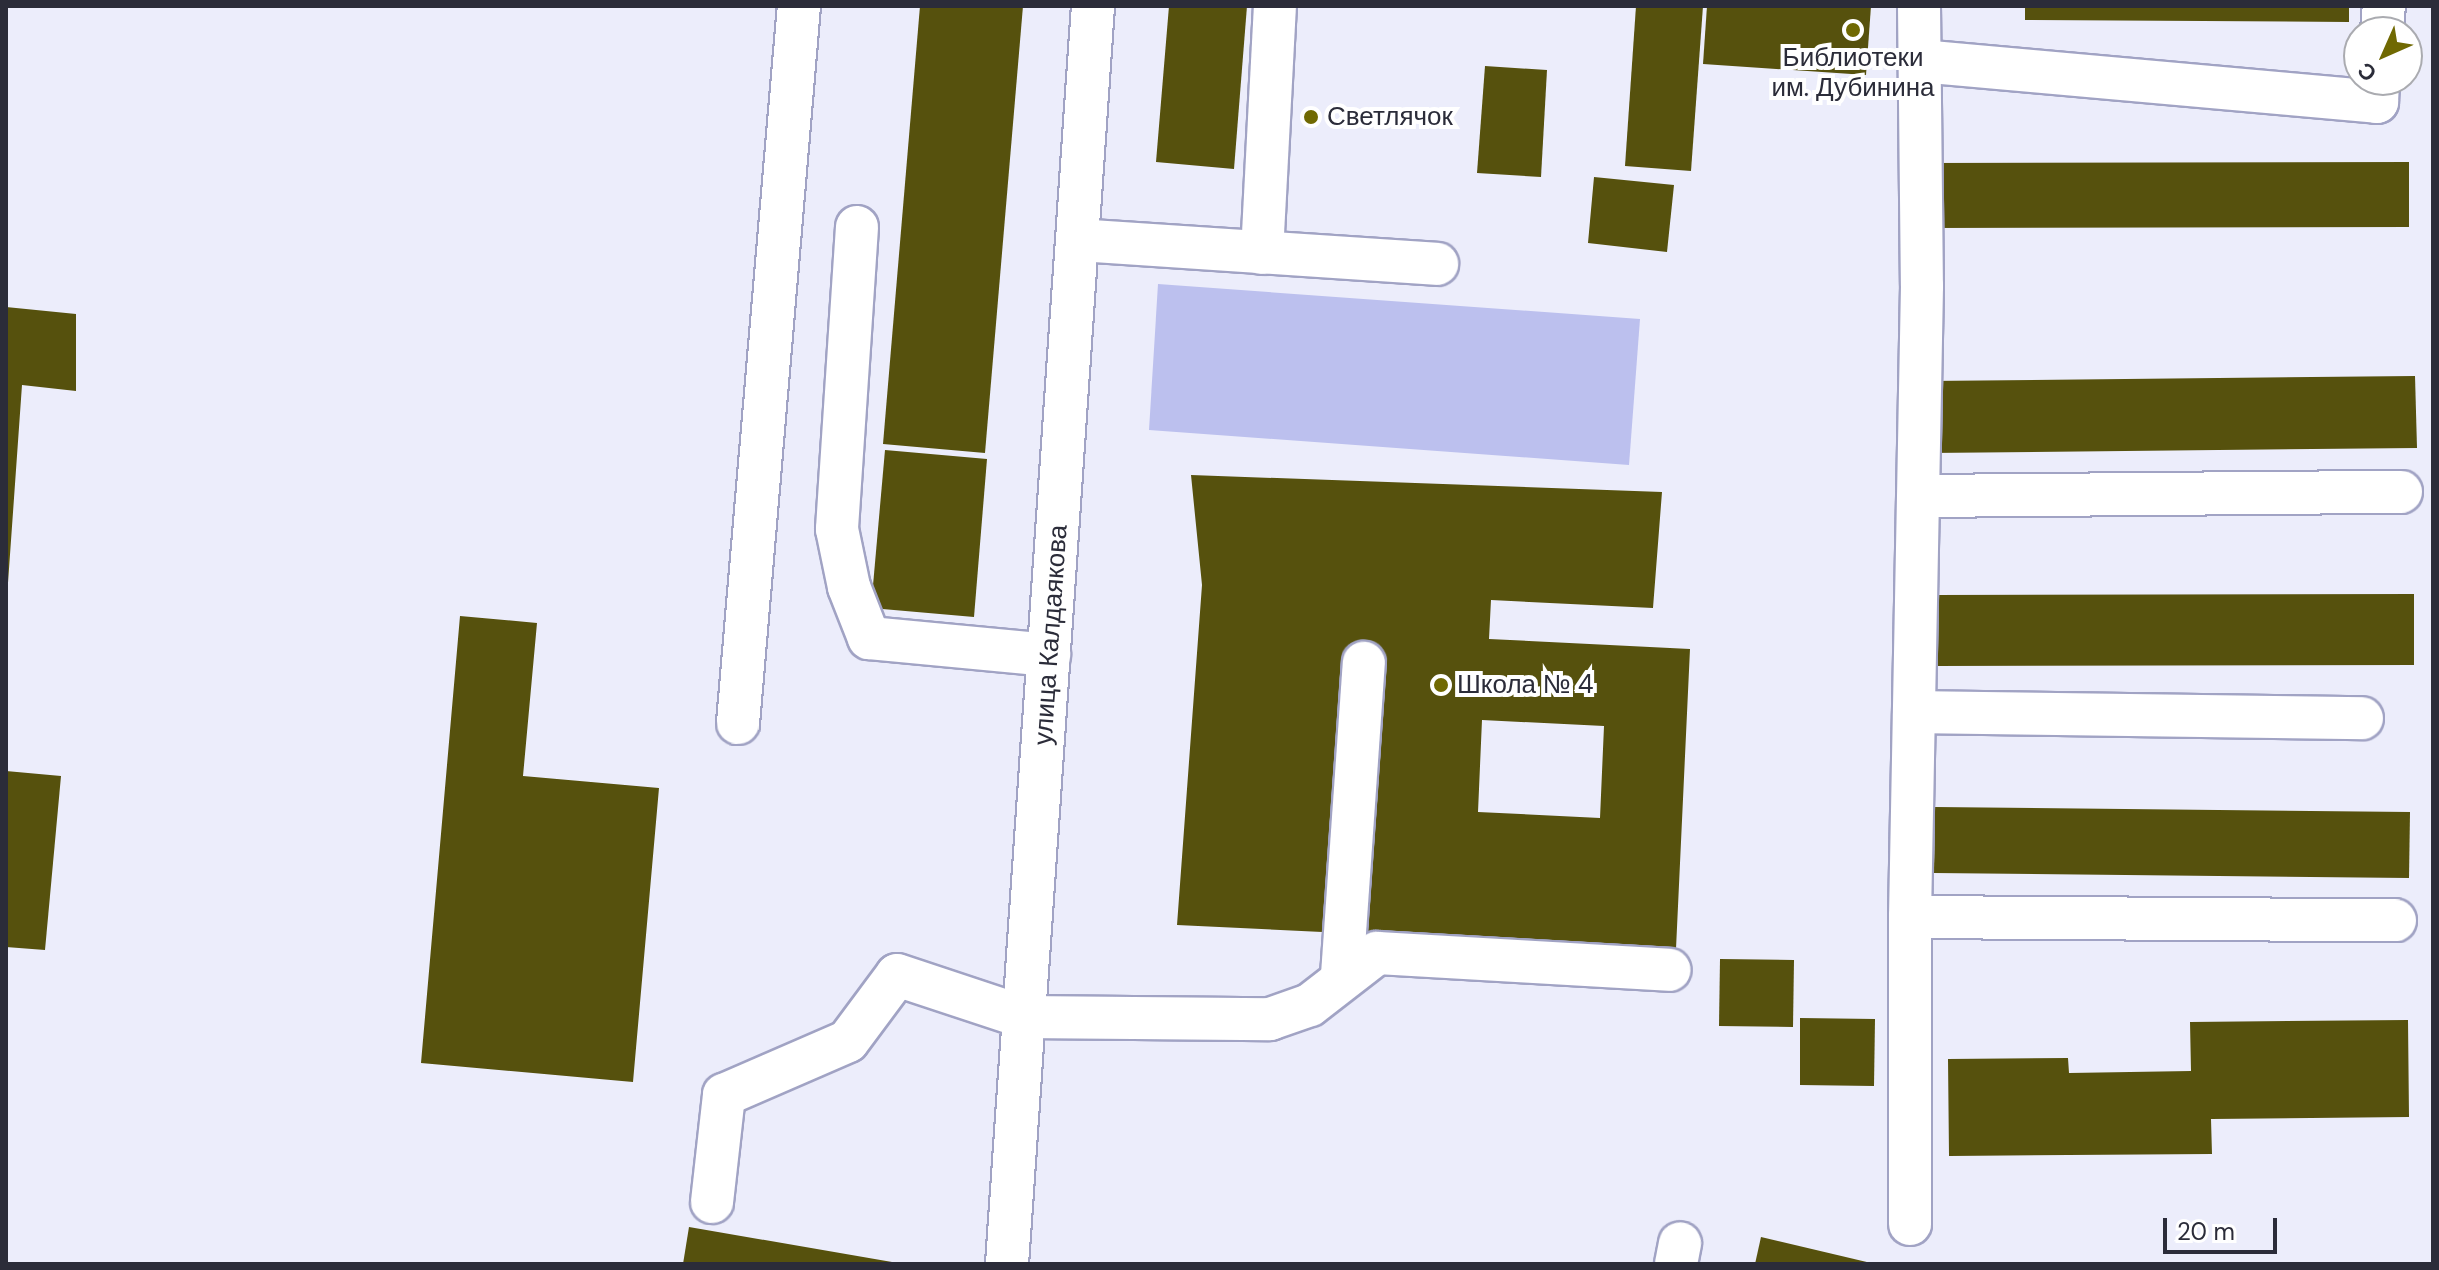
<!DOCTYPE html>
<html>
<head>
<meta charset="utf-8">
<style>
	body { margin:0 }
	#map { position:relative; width:2439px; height:1270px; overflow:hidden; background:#ecedfb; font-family:"DM Sans",sans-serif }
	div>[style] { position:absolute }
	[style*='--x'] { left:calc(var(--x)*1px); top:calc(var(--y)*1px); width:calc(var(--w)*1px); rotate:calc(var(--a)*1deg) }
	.green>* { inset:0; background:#bcc0ee }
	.building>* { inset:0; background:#56510d }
	.roads { filter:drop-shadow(2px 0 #a1a3c4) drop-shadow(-2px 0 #a1a3c4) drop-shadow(0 2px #a1a3c4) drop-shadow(0 -2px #a1a3c4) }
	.minor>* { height:42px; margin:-21px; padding:0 21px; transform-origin:21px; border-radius:21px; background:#fff }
	.dots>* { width:22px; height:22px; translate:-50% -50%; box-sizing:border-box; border:4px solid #fff; border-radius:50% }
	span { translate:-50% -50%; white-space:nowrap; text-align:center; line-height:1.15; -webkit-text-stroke:8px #fff; paint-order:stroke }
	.poi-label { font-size:26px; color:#2b2c39 }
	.left { translate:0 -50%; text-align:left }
	.street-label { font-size:26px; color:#2b2c39 }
	.frame { position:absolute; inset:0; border:8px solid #2b2c39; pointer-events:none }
	.north { position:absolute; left:2343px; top:16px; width:80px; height:80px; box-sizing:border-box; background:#fff; border:2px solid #aaabb0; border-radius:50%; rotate:225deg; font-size:22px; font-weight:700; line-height:32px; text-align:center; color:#2b2c39 }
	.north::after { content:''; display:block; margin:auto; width:28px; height:36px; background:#706902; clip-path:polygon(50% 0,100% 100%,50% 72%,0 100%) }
	.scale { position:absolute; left:2163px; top:1218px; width:114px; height:36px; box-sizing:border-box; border:4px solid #2b2c39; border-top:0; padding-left:10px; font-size:24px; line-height:28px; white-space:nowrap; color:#2b2c39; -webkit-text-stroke:6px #fff; paint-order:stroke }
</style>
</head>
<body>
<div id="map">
	<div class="green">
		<div style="clip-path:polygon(1158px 284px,1640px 319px,1629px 465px,1149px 430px)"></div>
	</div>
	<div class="building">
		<div style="clip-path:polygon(920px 6px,1023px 6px,985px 453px,883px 444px)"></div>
		<div style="clip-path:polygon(1169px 6px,1247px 6px,1234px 169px,1156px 162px)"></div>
		<div style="clip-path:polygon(1636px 6px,1703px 6px,1691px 171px,1625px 166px)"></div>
		<div style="clip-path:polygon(1707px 6px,1871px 6px,1866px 75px,1703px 64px)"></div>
		<div style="clip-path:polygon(2025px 6px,2349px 6px,2349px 22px,2025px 20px)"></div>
		<div style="clip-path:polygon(1485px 66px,1547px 70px,1541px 177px,1477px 173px)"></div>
		<div style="clip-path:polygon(2409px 162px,2409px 227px,1931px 228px,1931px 163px)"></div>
		<div style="clip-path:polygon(1594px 177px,1674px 185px,1667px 252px,1588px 243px)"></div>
		<div style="clip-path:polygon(6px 307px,76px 314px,76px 391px,22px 385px,8px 583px)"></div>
		<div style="clip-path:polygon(2415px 376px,2417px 448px,1929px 453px,1928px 381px)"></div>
		<div style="clip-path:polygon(885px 450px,987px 459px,974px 617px,871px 608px)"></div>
		<div style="clip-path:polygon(evenodd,1191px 475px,1662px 492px,1653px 608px,1491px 600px,1489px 639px,1690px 649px,1676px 949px,1177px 925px,1202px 585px,1191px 475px,1482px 720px,1604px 726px,1600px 818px,1478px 812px,1482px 720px)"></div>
		<div style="clip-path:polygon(2414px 594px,2414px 665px,1936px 666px,1936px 595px)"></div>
		<div style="clip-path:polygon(460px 616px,537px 623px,523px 776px,659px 788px,633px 1082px,421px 1063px)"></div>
		<div style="clip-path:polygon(6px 771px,61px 776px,45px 950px,6px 947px)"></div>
		<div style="clip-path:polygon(1935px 807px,2410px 812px,2409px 878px,1934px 873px)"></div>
		<div style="clip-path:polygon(1720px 959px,1794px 960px,1793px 1027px,1719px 1026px)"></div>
		<div style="clip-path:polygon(1800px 1018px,1875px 1019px,1874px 1086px,1800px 1085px)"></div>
		<div style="clip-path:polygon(2408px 1020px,2409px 1117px,2211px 1119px,2212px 1154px,1949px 1156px,1948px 1059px,2068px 1058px,2069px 1073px,2191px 1071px,2190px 1022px)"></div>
		<div style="clip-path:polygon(689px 1227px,892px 1262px,891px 1264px,683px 1264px)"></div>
		<div style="clip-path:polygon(1761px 1237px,1871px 1263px,1871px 1264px,1755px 1264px)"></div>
	</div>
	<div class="roads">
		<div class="minor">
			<div style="--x:1919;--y:6;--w:280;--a:89.4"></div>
			<div style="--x:1922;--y:286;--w:631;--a:91.09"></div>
			<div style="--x:1910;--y:917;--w:485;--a:0.4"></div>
			<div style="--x:2382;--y:32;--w:26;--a:-86"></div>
			<div style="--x:1920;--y:61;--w:459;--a:5.1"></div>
			<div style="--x:2377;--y:102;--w:22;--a:-87"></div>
			<div style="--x:857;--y:227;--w:303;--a:93.8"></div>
			<div style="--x:837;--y:529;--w:59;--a:78.3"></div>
			<div style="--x:849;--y:587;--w:55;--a:68.6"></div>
			<div style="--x:869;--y:638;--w:181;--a:5.4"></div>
			<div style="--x:1078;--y:240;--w:360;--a:3.8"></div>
			<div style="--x:1262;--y:253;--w:247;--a:-87"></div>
			<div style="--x:1919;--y:496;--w:482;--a:-0.5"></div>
			<div style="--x:1914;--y:712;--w:448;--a:0.8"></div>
			<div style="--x:738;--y:723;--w:720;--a:-85.14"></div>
			<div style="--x:1342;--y:975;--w:313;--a:-86"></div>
			<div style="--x:712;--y:1202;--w:108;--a:-83.6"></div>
			<div style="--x:724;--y:1095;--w:135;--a:-23.5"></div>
			<div style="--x:848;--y:1041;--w:82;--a:-53.4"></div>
			<div style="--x:897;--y:975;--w:134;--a:18.3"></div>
			<div style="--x:1024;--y:1017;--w:246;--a:0.5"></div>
			<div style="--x:1270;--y:1019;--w:42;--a:-19.3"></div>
			<div style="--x:1310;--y:1005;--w:85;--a:-37.8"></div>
			<div style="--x:1377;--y:953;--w:293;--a:3.3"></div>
			<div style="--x:1910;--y:1224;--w:307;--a:-90"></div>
			<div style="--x:1007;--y:1264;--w:1261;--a:-86.09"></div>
			<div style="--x:1676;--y:1264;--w:21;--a:-79"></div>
		</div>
	</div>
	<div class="dots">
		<div style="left:1853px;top:30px;background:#706902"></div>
		<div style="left:1311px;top:117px;background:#706902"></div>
		<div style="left:1441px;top:685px;background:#706902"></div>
	</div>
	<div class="poi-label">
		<span style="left:1853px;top:73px">Библиотеки<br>им. Дубинина</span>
		<span class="left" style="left:1327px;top:117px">Светлячок</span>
		<span class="left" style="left:1457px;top:685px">Школа № 4</span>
	</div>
	<div class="street-label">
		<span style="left:1051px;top:635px;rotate:-86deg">улица Калдаякова</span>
	</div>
	<div class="frame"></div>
	<div class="north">С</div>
	<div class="scale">20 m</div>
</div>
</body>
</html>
